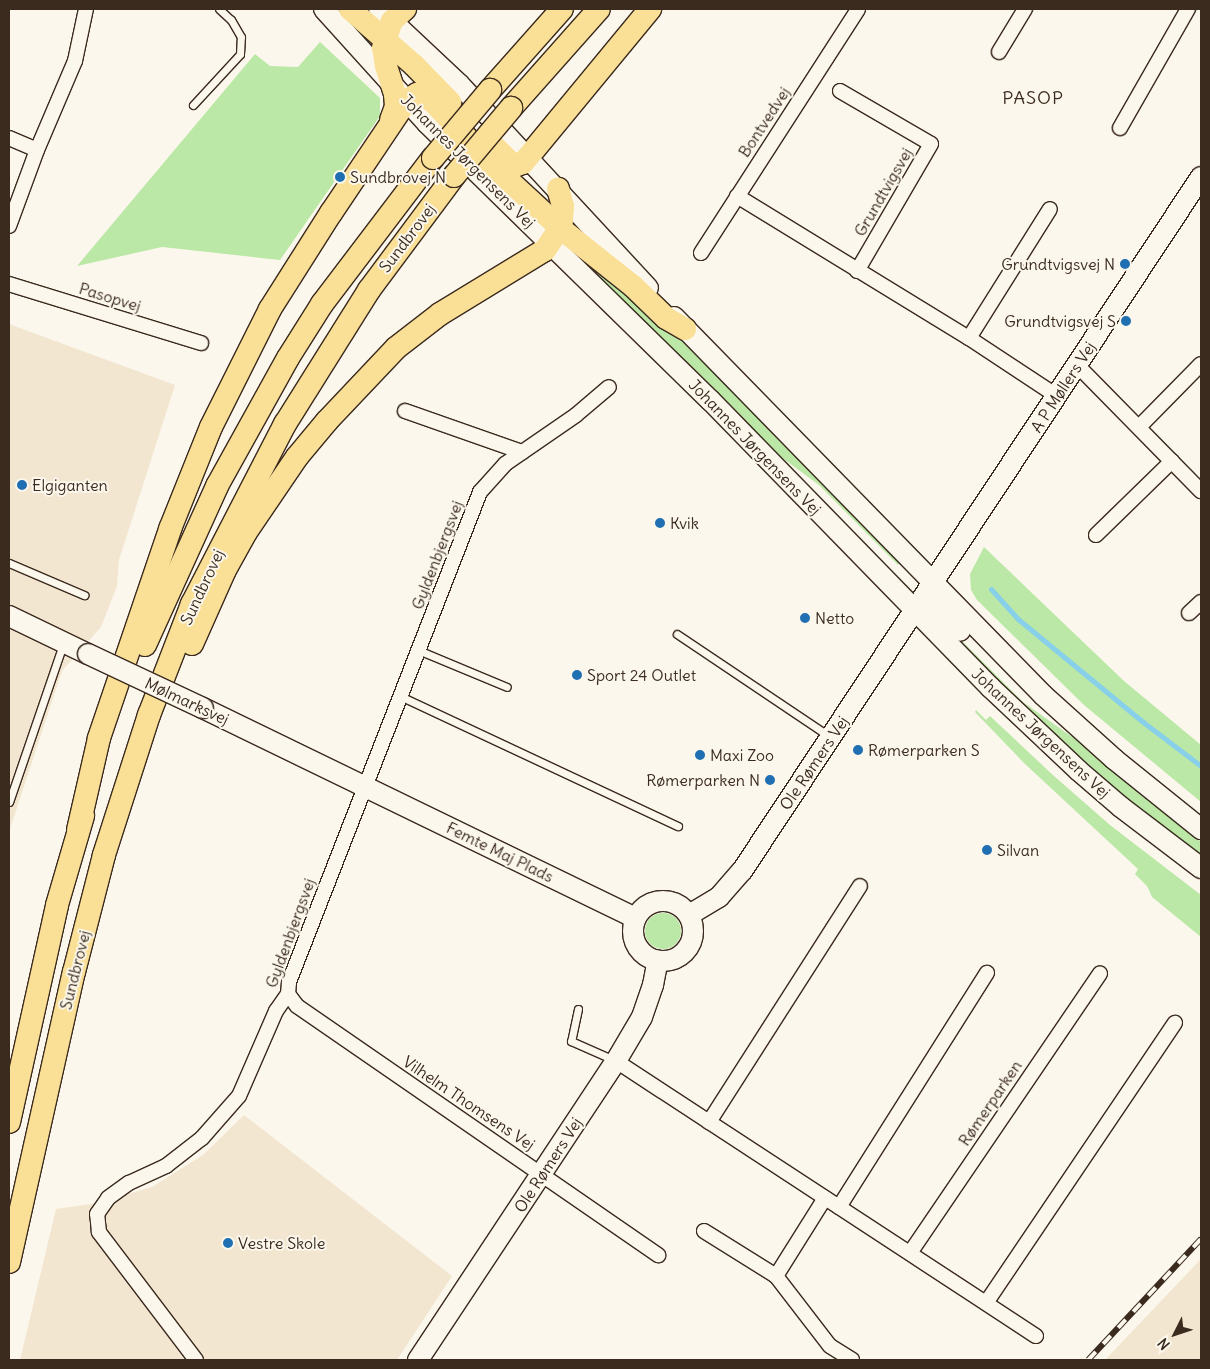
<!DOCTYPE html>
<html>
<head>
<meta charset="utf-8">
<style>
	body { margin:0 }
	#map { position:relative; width:1210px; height:1369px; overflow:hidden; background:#fbf7ec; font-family:Delius,sans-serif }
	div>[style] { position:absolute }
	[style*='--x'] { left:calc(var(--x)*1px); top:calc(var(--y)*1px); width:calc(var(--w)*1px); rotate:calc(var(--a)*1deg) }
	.built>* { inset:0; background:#f3e6d1 }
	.green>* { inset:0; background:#bbe8a6 }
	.round { border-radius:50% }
	.stream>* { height:5px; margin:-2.5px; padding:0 2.5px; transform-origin:2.5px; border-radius:2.5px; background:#88d0e9 }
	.roads { filter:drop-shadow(1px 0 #3b2a1e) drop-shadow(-1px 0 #3b2a1e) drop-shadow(0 1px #3b2a1e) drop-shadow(0 -1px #3b2a1e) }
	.lane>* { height:7px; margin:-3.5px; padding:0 3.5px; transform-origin:3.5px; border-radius:3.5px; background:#fbf7ec }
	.street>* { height:14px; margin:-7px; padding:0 7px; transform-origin:7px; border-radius:7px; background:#fbf7ec }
	.secondary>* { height:20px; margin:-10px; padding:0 10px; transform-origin:10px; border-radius:10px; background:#fbf7ec }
	.secondary>.ring { margin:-10px; padding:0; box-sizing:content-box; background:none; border:20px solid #fbf7ec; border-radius:50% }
	.primary>* { height:22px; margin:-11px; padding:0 11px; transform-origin:11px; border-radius:11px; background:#fadf96 }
	.rail>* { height:5.5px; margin-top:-2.75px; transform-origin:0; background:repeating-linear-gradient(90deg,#fbf7ec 0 11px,#3b2a1e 0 22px); box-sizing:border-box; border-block:1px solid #3b2a1e }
	.bridges { filter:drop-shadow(1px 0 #3b2a1e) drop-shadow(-1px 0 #3b2a1e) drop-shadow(0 1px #3b2a1e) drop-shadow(0 -1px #3b2a1e) }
	.secondary-bridge>* { height:20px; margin:-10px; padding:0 10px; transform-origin:10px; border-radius:10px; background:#fbf7ec }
	.primary-bridge>* { height:22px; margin:-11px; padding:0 11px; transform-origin:11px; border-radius:11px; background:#fadf96 }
	.dots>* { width:14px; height:14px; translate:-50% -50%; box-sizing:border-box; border:2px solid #fbf7ec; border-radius:50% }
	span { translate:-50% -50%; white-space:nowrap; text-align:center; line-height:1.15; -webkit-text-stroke:4px #fbf7ec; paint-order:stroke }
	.street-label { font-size:16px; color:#3b2a1e }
	.poi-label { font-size:16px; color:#3b2a1e }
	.left { translate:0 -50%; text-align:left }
	.right { translate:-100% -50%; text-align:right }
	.neighbourhood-label { font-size:18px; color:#3b2a1e; letter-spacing:1px }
	.frame { position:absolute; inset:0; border:10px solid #3b2a1e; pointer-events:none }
	.north { position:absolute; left:1150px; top:1309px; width:50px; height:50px; -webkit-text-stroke:4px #fbf7ec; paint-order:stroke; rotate:229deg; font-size:14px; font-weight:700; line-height:20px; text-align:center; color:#3b2a1e }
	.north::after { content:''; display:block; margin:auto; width:18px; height:22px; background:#3b2a1e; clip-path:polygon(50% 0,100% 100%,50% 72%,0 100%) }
</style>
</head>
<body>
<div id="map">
	<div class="built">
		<div style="clip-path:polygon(9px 324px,175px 385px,119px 560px,117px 586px,101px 627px,62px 671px,9px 832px)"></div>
		<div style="clip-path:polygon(244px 1115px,452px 1276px,397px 1360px,20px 1360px,56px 1209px,97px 1203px,152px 1187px,203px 1155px)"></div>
		<div style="clip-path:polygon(1201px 1259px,1201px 1360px,1105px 1360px)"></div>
	</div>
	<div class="green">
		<div style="clip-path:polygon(320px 42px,380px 98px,380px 116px,280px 260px,162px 247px,77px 266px,255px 54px,270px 66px,298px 67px)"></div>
		<div style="clip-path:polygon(576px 247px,677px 334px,900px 562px,898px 565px,819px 485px,773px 451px,681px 356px,572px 252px)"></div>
		<div style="clip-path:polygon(984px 547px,1124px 681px,1201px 745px,1201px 802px,1084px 705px,977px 600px,971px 590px,970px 574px)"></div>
		<div style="clip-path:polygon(949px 628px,1023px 702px,1075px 739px,1201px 842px,1201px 856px,1154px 821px,1028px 712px,946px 631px)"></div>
		<div style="clip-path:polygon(976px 710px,986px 720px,990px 716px,1054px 776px,1110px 825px,1201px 895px,1201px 937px,1152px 897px,1147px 886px,1135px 874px,1138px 869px,1024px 763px,975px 712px)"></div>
		<div class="round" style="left:645px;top:913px;width:36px;height:36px"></div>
	</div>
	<div class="stream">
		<div style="--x:991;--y:589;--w:40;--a:48"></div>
		<div style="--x:1018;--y:619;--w:162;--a:39.5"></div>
		<div style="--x:1143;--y:722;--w:73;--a:37.2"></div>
	</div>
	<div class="roads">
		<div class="lane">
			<div style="--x:193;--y:105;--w:69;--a:-47.3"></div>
			<div style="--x:240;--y:54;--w:17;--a:-87"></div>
			<div style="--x:241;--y:37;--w:20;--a:-120"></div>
			<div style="--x:231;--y:20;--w:16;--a:-137"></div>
			<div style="--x:9;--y:563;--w:82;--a:23.1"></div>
			<div style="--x:677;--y:634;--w:183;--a:33.9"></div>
			<div style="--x:418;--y:650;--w:96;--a:22.6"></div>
			<div style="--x:400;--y:696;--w:307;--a:25.1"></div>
			<div style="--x:9;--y:802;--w:167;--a:-71.1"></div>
			<div style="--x:578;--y:1009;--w:33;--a:102"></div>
			<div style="--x:571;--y:1041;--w:47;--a:23.8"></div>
		</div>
		<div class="street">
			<div style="--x:999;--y:52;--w:50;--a:-58.8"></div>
			<div style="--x:840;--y:91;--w:105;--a:30.2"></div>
			<div style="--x:931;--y:144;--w:147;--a:120.2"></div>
			<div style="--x:1120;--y:128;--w:137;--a:-60.3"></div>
			<div style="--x:9;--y:138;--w:30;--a:23"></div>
			<div style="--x:737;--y:196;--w:272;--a:31.5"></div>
			<div style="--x:969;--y:338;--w:105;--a:33.4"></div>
			<div style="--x:9;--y:226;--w:81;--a:-69.8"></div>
			<div style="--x:37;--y:150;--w:97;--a:-66.9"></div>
			<div style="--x:75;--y:61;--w:53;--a:-78.1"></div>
			<div style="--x:701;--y:253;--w:290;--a:-57.2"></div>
			<div style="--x:9;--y:284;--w:201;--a:17.1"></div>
			<div style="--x:969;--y:338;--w:152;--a:-57.9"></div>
			<div style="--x:1077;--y:365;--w:177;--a:45.5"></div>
			<div style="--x:405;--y:411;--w:124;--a:19.3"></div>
			<div style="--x:1139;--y:427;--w:88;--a:-45.5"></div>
			<div style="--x:1096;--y:535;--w:106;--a:-44.2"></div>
			<div style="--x:1189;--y:613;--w:16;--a:-43"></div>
			<div style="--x:288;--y:994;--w:15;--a:53"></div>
			<div style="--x:297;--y:1006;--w:439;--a:34.6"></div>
			<div style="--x:616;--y:1061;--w:502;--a:33.22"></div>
			<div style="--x:709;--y:1122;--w:280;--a:-57.4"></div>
			<div style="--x:839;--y:1207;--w:277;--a:-57.7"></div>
			<div style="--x:704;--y:1231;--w:85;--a:32"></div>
			<div style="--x:776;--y:1276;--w:88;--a:52.4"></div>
			<div style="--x:830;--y:1346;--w:26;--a:32"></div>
			<div style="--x:910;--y:1253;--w:338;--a:-55.8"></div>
			<div style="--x:776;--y:1276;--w:92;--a:-57.9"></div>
			<div style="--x:986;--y:1303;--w:338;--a:-56"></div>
			<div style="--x:196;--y:1360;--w:161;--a:-127.2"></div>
			<div style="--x:99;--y:1232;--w:18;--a:-96"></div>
			<div style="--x:97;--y:1214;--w:19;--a:-55"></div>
			<div style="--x:108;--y:1198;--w:26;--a:-36"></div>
			<div style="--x:129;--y:1183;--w:41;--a:-24.7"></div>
			<div style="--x:166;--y:1166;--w:46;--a:-37.9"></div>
			<div style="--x:202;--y:1138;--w:56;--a:-48.6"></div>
			<div style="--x:239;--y:1096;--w:93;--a:-66.5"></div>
			<div style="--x:276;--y:1011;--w:21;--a:-55"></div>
			<div style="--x:288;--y:994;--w:12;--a:-85"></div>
			<div style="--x:289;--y:982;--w:526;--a:-68.7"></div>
			<div style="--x:480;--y:492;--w:38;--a:-48"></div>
			<div style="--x:505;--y:464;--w:86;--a:-34.6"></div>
			<div style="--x:576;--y:415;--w:43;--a:-40.3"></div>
		</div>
		<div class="secondary">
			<div style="--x:324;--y:9;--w:154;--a:47.9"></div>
			<div style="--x:427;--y:123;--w:397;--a:44.4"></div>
			<div style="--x:711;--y:401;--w:400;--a:45.7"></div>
			<div style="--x:990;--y:687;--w:122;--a:43.3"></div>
			<div style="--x:1079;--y:771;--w:55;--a:40.6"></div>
			<div style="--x:1121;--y:807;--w:101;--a:37.3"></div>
			<div style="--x:379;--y:9;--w:110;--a:43.2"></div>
			<div style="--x:459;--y:84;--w:278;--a:47.2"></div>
			<div style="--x:674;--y:317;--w:528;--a:45.69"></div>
			<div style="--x:1043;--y:695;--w:96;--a:42"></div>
			<div style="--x:1114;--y:759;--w:112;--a:38.8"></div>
			<div style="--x:924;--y:596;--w:50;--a:44.2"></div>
			<div style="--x:9;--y:616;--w:88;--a:25.7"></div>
			<div style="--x:203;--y:708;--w:481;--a:25.9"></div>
			<div class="ring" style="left:633px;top:901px;width:40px;height:40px"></div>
			<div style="--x:689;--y:915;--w:35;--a:-31"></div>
			<div style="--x:719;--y:897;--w:35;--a:-49"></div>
			<div style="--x:742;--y:871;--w:832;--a:-56.52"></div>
			<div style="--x:418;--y:1360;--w:359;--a:-56.5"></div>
			<div style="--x:616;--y:1061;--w:51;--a:-59.4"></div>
			<div style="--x:642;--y:1017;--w:34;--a:-71"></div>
			<div style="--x:653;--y:985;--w:25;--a:-79"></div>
		</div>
		<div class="primary">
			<div style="--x:350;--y:9;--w:85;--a:41.2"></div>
			<div style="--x:414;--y:65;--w:52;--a:45.8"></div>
			<div style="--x:490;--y:90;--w:108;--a:-48.4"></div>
			<div style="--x:511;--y:108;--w:132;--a:-48.4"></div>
			<div style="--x:391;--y:120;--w:15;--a:-70"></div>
			<div style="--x:396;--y:106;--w:12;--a:-95"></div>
			<div style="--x:395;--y:94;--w:29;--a:-108"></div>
			<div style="--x:386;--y:66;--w:18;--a:-99"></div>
			<div style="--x:383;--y:48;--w:28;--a:-72"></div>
			<div style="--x:392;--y:21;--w:18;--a:-43"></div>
			<div style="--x:490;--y:142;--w:27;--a:45"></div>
			<div style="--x:509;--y:161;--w:9;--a:27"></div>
			<div style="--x:517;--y:165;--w:6;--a:-18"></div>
			<div style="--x:523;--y:163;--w:200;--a:-50.5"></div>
			<div style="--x:192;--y:644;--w:81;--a:-66"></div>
			<div style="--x:225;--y:570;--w:43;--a:-61.1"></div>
			<div style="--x:246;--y:532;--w:91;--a:-55.8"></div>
			<div style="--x:297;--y:457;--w:47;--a:-50.2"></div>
			<div style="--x:327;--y:421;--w:100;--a:-46.6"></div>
			<div style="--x:396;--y:348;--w:56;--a:-37.7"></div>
			<div style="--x:440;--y:314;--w:123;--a:-31.4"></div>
			<div style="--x:545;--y:250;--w:27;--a:-56"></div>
			<div style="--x:560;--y:228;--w:8;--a:-76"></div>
			<div style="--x:562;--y:220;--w:14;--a:-86"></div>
			<div style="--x:563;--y:206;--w:18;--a:-106"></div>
			<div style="--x:145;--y:645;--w:175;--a:-65.6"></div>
			<div style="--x:217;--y:486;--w:146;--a:-61"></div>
			<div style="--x:288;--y:358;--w:64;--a:-57.8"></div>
			<div style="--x:322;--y:304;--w:183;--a:-52.8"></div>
			<div style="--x:78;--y:830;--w:94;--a:-77.1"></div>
			<div style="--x:99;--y:738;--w:221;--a:-71.2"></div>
			<div style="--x:170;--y:529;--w:110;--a:-68.1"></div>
			<div style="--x:211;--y:427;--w:132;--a:-63.4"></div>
			<div style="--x:270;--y:309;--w:114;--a:-57.6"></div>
			<div style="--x:331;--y:213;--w:136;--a:-56.1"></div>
			<div style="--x:407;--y:100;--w:12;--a:-31"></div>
			<div style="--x:417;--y:94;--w:5;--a:0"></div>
			<div style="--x:422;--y:94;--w:15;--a:37"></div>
			<div style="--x:434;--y:103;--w:88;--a:46.8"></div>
			<div style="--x:494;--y:167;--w:90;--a:42.7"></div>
			<div style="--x:560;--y:228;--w:93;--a:38.5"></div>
			<div style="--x:633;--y:286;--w:46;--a:44.1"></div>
			<div style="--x:666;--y:318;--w:22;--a:30"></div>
			<div style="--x:9;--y:1122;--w:222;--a:-77.5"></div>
			<div style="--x:57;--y:905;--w:93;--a:-73.7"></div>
			<div style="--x:9;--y:1262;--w:297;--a:-77.4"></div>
			<div style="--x:74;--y:972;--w:121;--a:-75.6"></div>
			<div style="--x:104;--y:855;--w:147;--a:-72.2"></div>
			<div style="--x:149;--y:715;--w:119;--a:-68.8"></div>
			<div style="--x:192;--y:604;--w:203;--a:-62.7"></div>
			<div style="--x:285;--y:424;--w:158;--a:-57.9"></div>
			<div style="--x:369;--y:290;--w:142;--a:-53.3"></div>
		</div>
	</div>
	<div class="rail">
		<div style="--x:1088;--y:1360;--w:166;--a:-47"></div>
	</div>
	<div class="bridges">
		<div class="secondary-bridge">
			<div style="--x:88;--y:654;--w:127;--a:25.2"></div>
		</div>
		<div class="primary-bridge">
			<div style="--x:433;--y:158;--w:89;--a:-50"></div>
			<div style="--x:454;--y:176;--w:89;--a:-50"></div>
		</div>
	</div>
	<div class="dots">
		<div style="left:340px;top:177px;background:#1f6fb2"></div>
		<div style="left:1125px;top:264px;background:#1f6fb2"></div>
		<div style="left:1126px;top:321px;background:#1f6fb2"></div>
		<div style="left:22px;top:485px;background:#1f6fb2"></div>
		<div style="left:660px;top:523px;background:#1f6fb2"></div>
		<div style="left:805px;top:618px;background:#1f6fb2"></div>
		<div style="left:577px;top:675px;background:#1f6fb2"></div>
		<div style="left:858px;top:750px;background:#1f6fb2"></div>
		<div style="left:700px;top:755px;background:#1f6fb2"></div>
		<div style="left:770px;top:780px;background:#1f6fb2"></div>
		<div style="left:987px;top:850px;background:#1f6fb2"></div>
		<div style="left:228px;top:1243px;background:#1f6fb2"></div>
	</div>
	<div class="street-label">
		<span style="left:764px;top:122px;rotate:-57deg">Bontvedvej</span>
		<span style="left:468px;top:161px;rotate:45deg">Johannes Jørgensens Vej</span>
		<span style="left:883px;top:192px;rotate:-60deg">Grundtvigsvej</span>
		<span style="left:407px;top:238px;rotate:-53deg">Sundbrovej</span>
		<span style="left:110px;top:297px;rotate:17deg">Pasopvej</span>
		<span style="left:1063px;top:387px;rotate:-57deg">A P Møllers Vej</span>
		<span style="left:755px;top:447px;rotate:46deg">Johannes Jørgensens Vej</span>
		<span style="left:437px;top:555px;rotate:-69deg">Gyldenbjergsvej</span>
		<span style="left:202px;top:587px;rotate:-65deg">Sundbrovej</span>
		<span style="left:187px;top:701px;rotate:25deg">Mølmarksvej</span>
		<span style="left:1041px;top:733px;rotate:43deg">Johannes Jørgensens Vej</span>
		<span style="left:814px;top:763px;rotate:-56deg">Ole Rømers Vej</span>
		<span style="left:500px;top:852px;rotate:26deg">Femte Maj Plads</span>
		<span style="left:290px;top:933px;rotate:-70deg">Gyldenbjergsvej</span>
		<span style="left:75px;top:970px;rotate:-76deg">Sundbrovej</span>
		<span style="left:469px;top:1103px;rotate:34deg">Vilhelm Thomsens Vej</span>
		<span style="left:990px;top:1103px;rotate:-56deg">Rømerparken</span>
		<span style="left:548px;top:1165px;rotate:-57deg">Ole Rømers Vej</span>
	</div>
	<div class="poi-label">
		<span class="left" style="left:350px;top:177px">Sundbrovej N</span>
		<span class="right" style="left:1115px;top:264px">Grundtvigsvej N</span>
		<span class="right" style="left:1116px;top:321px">Grundtvigsvej S</span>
		<span class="left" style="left:32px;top:485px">Elgiganten</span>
		<span class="left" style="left:670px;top:523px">Kvik</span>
		<span class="left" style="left:815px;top:618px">Netto</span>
		<span class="left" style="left:587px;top:675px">Sport 24 Outlet</span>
		<span class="left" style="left:868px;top:750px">Rømerparken S</span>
		<span class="left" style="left:710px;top:755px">Maxi Zoo</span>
		<span class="right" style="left:760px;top:780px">Rømerparken N</span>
		<span class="left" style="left:997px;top:850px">Silvan</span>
		<span class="left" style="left:238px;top:1243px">Vestre Skole</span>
	</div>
	<div class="neighbourhood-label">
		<span style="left:1033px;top:98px">PASOP</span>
	</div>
	<div class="frame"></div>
	<div class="north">N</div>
</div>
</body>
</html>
